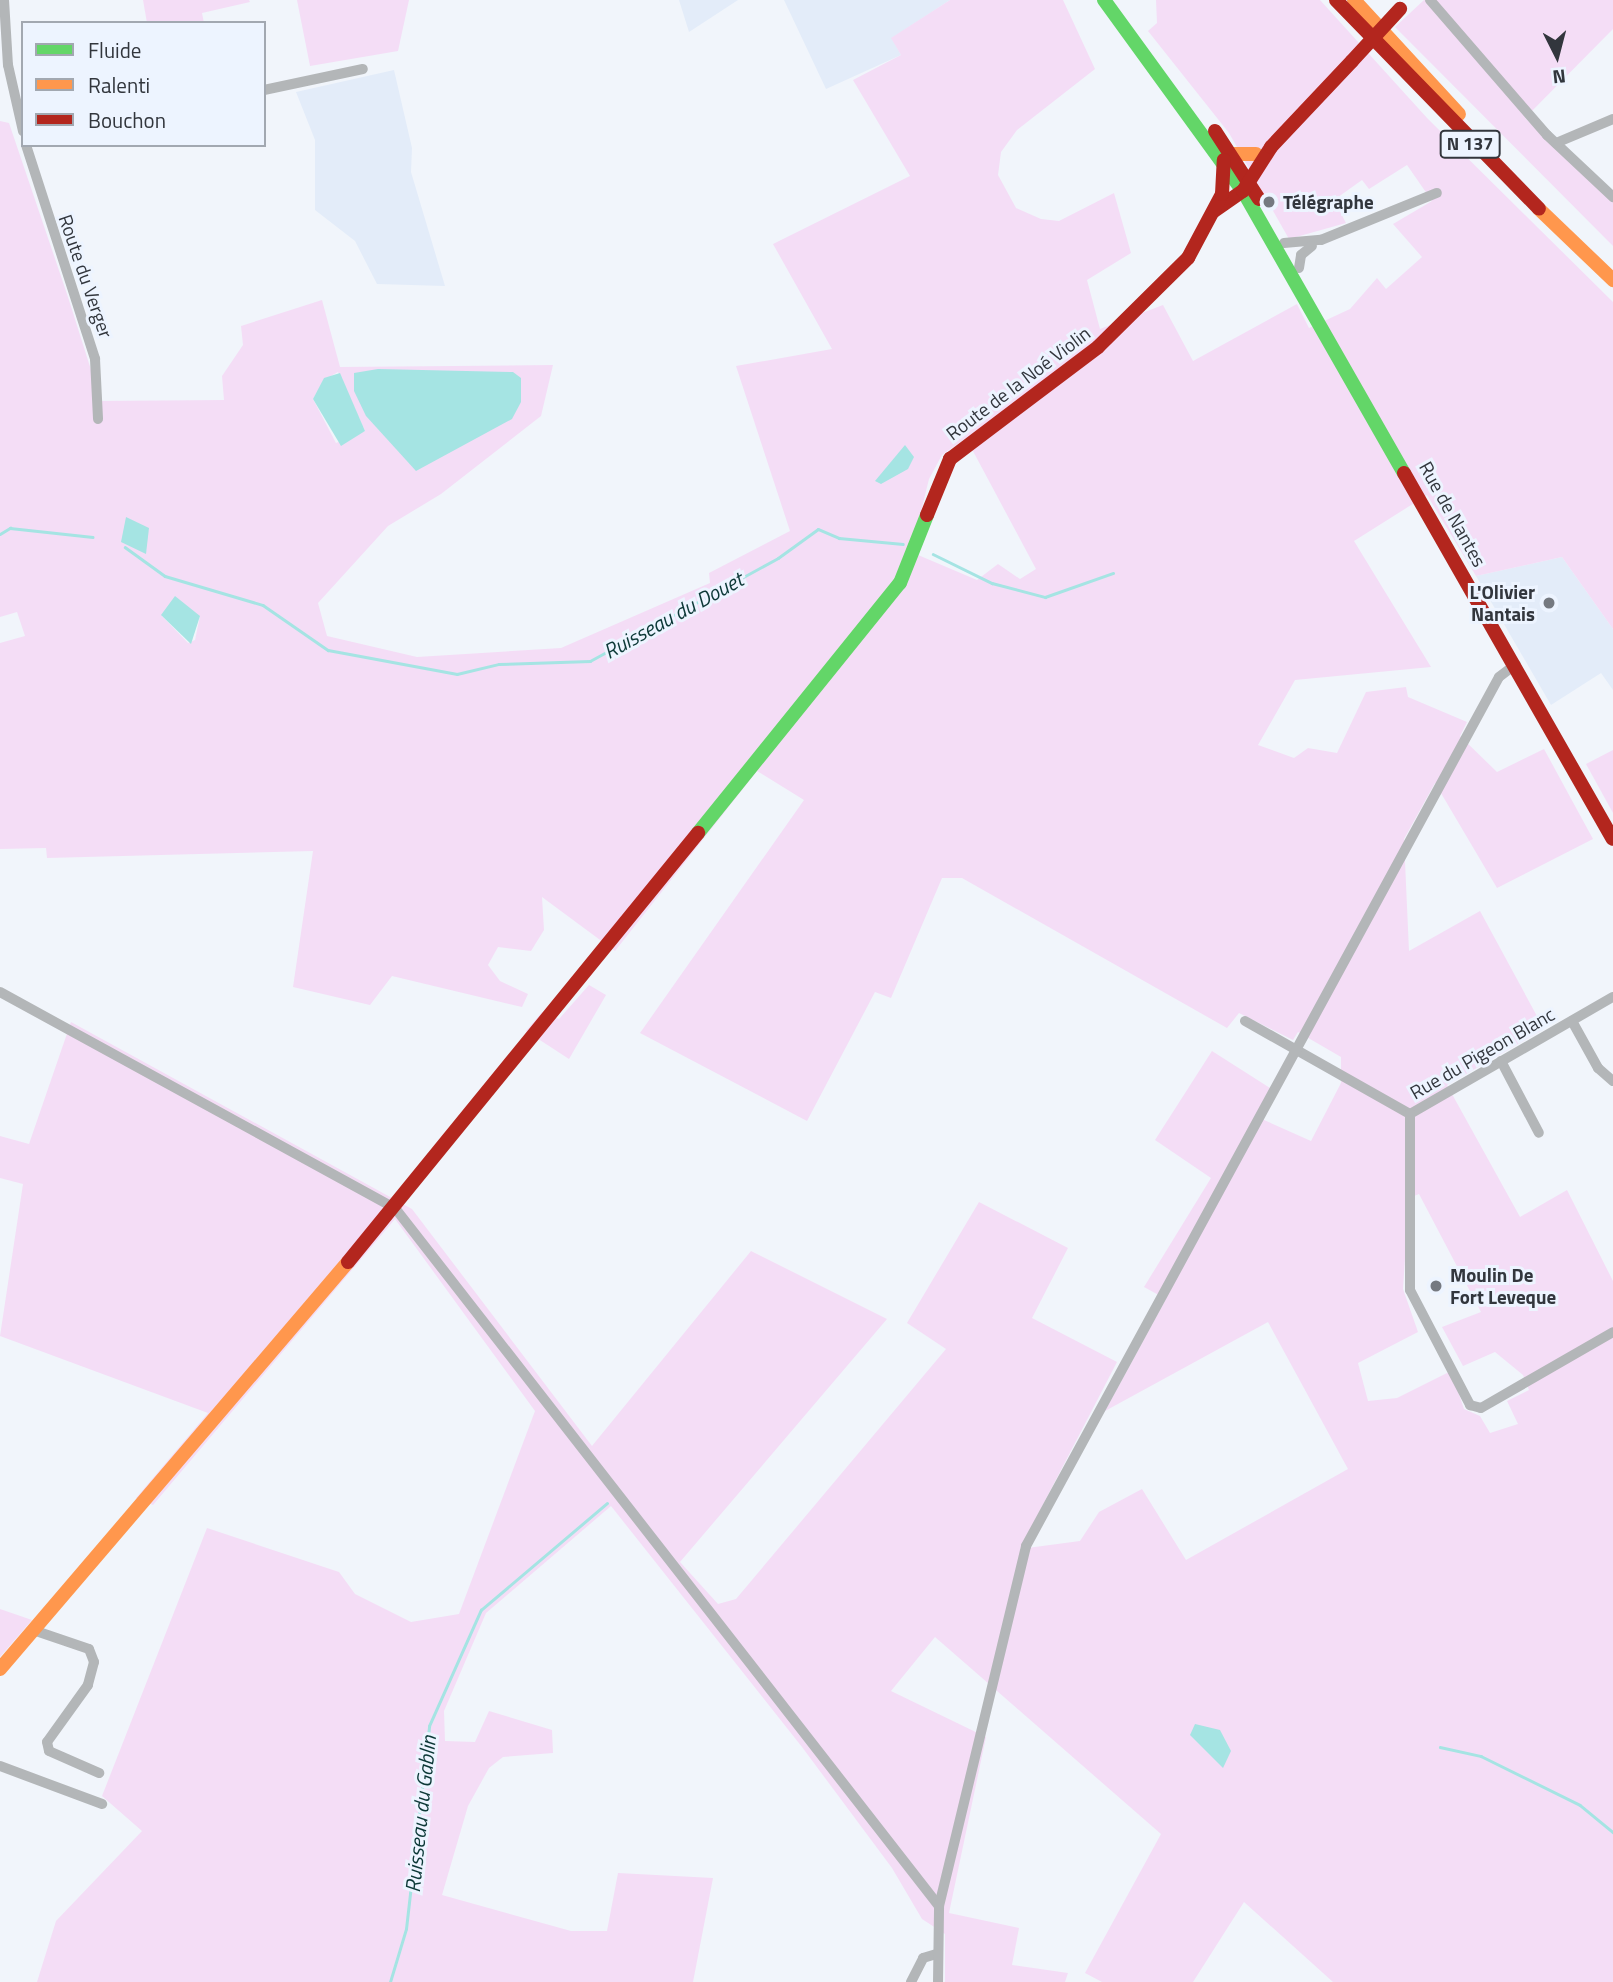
<!DOCTYPE html>
<html>
<head>
<meta charset="utf-8">
<style>
	body { margin:0 }
	#map { position:relative; width:1613px; height:1982px; overflow:hidden; background:#f1f5fb; font-family:"Titillium Web",sans-serif }
	div>[style] { position:absolute }
	[style*='--x'] { left:calc(var(--x)*1px); top:calc(var(--y)*1px); width:calc(var(--w)*1px); rotate:calc(var(--a)*1deg) }
	.built>* { inset:0; background:#e3ecf9 }
	.green>* { inset:0; background:#f4ddf6 }
	.water>* { inset:0; background:#a5e4e3 }
	.stream>* { height:2.5px; margin:-1.25px; padding:0 1.25px; transform-origin:1.25px; border-radius:1.25px; background:#a5e4e3 }
	.street>* { height:10px; margin:-5px; padding:0 5px; transform-origin:5px; border-radius:5px; background:#b3b6b8 }
	.fast>* { height:14px; margin:-7px; padding:0 7px; transform-origin:7px; border-radius:7px; background:#63d668 }
	.slow>* { height:14px; margin:-7px; padding:0 7px; transform-origin:7px; border-radius:7px; background:#ff974d }
	.jam>* { height:14px; margin:-7px; padding:0 7px; transform-origin:7px; border-radius:7px; background:#b3261e }
	.jam-bridge>* { height:14px; margin:-7px; padding:0 7px; transform-origin:7px; border-radius:7px; background:#b3261e }
	.dots>* { width:19px; height:19px; translate:-50% -50%; box-sizing:border-box; border:4px solid #edf4ff; border-radius:50% }
	span { translate:-50% -50%; white-space:nowrap; text-align:center; line-height:1.15; -webkit-text-stroke:6px #edf4ff; paint-order:stroke }
	.shield-label span { padding:2px 5px; background:#edf4ff; border:2px solid; border-radius:5px; -webkit-text-stroke-width:0 }
	.shield-label { font-size:18px; color:#32363d; font-weight:700 }
	.poi-label { font-size:19px; color:#32363d; font-weight:700 }
	.left { translate:0 -50%; text-align:left }
	.right { translate:-100% -50%; text-align:right }
	.street-label { font-size:19px; color:#32363d }
	.water-label { font-size:21px; color:#0c3837; font-style:italic }
	.legend { position:absolute; left:21px; top:21px; width:245px; height:126px; box-sizing:border-box; background:#edf4ff; border:2px solid #a2a8b1; margin:0; padding:9px 12px; list-style:none; font-size:21px; color:#32363d }
	.legend li { display:flex; align-items:center; gap:14px; height:35px }
	.legend b { width:35px; border:2px solid #a2a8b1 }
	.north { position:absolute; left:1522px; top:21px; width:70px; height:70px; -webkit-text-stroke:5px #edf4ff; paint-order:stroke; rotate:174deg; font-size:19px; font-weight:700; line-height:28px; text-align:center; color:#32363d }
	.north::after { content:''; display:block; margin:auto; width:24px; height:32px; background:#32363d; clip-path:polygon(50% 0,100% 100%,50% 72%,0 100%) }
</style>
</head>
<body>
<div id="map">
	<div class="built">
		<div style="clip-path:polygon(679px 0,738px 0,689px 32px)"></div>
		<div style="clip-path:polygon(784px 0,950px 0,892px 38px,901px 55px,826px 89px)"></div>
		<div style="clip-path:polygon(394px 70px,412px 148px,411px 172px,445px 286px,377px 284px,355px 241px,315px 210px,315px 140px,296px 92px)"></div>
		<div style="clip-path:polygon(1562px 557px,1613px 629px,1613px 690px,1601px 673px,1551px 705px,1476px 576px)"></div>
	</div>
	<div class="green">
		<div style="clip-path:polygon(143px 0,249px 0,250px 2px,202px 13px,204px 23px,147px 23px)"></div>
		<div style="clip-path:polygon(297px 0,409px 0,398px 51px,310px 66px)"></div>
		<div style="clip-path:polygon(evenodd,950px 0,1063px 0,1095px 69px,1017px 130px,1001px 152px,998px 175px,1016px 208px,1041px 219px,1059px 221px,1114px 193px,1131px 253px,1087px 280px,1100px 329px,1163px 305px,1193px 361px,1297px 304px,1309px 328px,1350px 309px,1377px 278px,1386px 289px,1422px 257px,1393px 224px,1432px 201px,1407px 165px,1369px 189px,1362px 180px,1334px 200px,1346px 223px,1289px 239px,1229px 133px,1148px 31px,1157px 23px,1156px 0,1320px 0,1428px 119px,1613px 302px,1613px 629px,1562px 557px,1476px 576px,1427px 495px,1354px 541px,1431px 667px,1295px 680px,1258px 745px,1294px 758px,1308px 748px,1337px 753px,1366px 692px,1406px 687px,1408px 697px,1467px 722px,1460px 736px,1497px 772px,1544px 749px,1593px 839px,1497px 888px,1435px 783px,1404px 839px,1409px 951px,1480px 911px,1544px 1029px,1447px 1085px,1520px 1217px,1567px 1190px,1613px 1281px,1613px 1982px,1333px 1982px,1244px 1902px,1193px 1982px,1102px 1982px,1085px 1973px,1161px 1834px,935px 1637px,891px 1691px,986px 1737px,949px 1913px,1019px 1928px,1012px 1965px,1068px 1973px,1065px 1982px,945px 1982px,945px 1934px,922px 1919px,892px 1868px,802px 1747px,611px 1506px,486px 1613px,444px 1711px,445px 1741px,475px 1742px,489px 1711px,552px 1730px,553px 1753px,503px 1757px,489px 1768px,468px 1806px,442px 1895px,571px 1931px,607px 1931px,618px 1873px,713px 1878px,693px 1982px,37px 1982px,56px 1921px,142px 1831px,102px 1796px,207px 1528px,339px 1572px,355px 1594px,411px 1622px,459px 1614px,535px 1411px,395px 1219px,153px 1505px,136px 1498px,208px 1413px,0 1336px,23px 1184px,0 1178px,0 1136px,29px 1144px,71px 1022px,412px 1209px,592px 1446px,751px 1251px,887px 1319px,680px 1562px,718px 1604px,736px 1599px,946px 1349px,907px 1323px,979px 1202px,1068px 1248px,1032px 1318px,1117px 1362px,1020px 1549px,1080px 1541px,1099px 1512px,1142px 1489px,1186px 1560px,1348px 1469px,1268px 1322px,1105px 1411px,1166px 1299px,1144px 1287px,1211px 1178px,1155px 1140px,1212px 1051px,1270px 1088px,1255px 1116px,1311px 1141px,1341px 1083px,1341px 1057px,1298px 1032px,1293px 1040px,1239px 1013px,1227px 1028px,962px 878px,942px 878px,891px 998px,875px 992px,807px 1121px,640px 1033px,804px 800px,757px 771px,615px 951px,542px 897px,544px 930px,531px 951px,498px 947px,488px 965px,500px 981px,528px 994px,522px 1007px,392px 976px,370px 1005px,293px 987px,313px 851px,47px 858px,46px 848px,0 849px,0 643px,25px 636px,17px 612px,0 617px,0 121px,9px 123px,68px 297px,92px 373px,94px 401px,224px 400px,222px 376px,243px 345px,241px 326px,322px 300px,340px 367px,553px 365px,541px 416px,441px 494px,388px 526px,318px 603px,327px 636px,417px 657px,561px 648px,710px 583px,709px 573px,790px 531px,736px 366px,832px 349px,773px 244px,910px 176px,853px 80px,901px 55px,891px 38px,950px 0,338px 372px,365px 431px,336px 443px,313px 399px,324px 380px,338px 372px,950px 0,966px 438px,1036px 569px,1020px 579px,998px 564px,977px 580px,911px 552px,929px 479px,942px 455px,966px 438px,950px 0,162px 616px,200px 616px,195px 640px,188px 643px,162px 616px,950px 0,1419px 1194px,1481px 1312px,1442px 1327px,1463px 1366px,1495px 1352px,1523px 1375px,1529px 1390px,1507px 1401px,1518px 1424px,1490px 1433px,1480px 1416px,1464px 1409px,1451px 1371px,1397px 1398px,1368px 1401px,1358px 1363px,1418px 1332px,1403px 1289px,1409px 1198px,1419px 1194px)"></div>
		<div style="clip-path:polygon(1424px 0,1613px 0,1613px 29px,1525px 118px,1613px 202px,1613px 246px,1395px 27px)"></div>
		<div style="clip-path:polygon(1613px 750px,1613px 813px,1586px 764px)"></div>
		<div style="clip-path:polygon(589px 985px,606px 995px,569px 1059px,526px 1031px,542px 1012px,559px 1019px)"></div>
		<div style="clip-path:polygon(0 1609px,32px 1620px,0 1657px)"></div>
	</div>
	<div class="water">
		<div style="clip-path:polygon(378px 369px,513px 372px,521px 378px,521px 402px,512px 419px,416px 471px,366px 416px,354px 391px,354px 373px)"></div>
		<div style="clip-path:polygon(340px 373px,365px 431px,341px 446px,313px 399px,324px 378px)"></div>
		<div style="clip-path:polygon(905px 445px,914px 457px,908px 469px,881px 484px,875px 481px)"></div>
		<div style="clip-path:polygon(126px 517px,149px 528px,146px 554px,121px 542px)"></div>
		<div style="clip-path:polygon(175px 596px,200px 616px,191px 644px,161px 615px)"></div>
		<div style="clip-path:polygon(1195px 1724px,1220px 1730px,1231px 1751px,1223px 1768px,1190px 1735px)"></div>
	</div>
	<div class="stream">
		<div style="--x:0;--y:534;--w:12;--a:-31"></div>
		<div style="--x:10;--y:528;--w:83;--a:6.2"></div>
		<div style="--x:125;--y:547;--w:49;--a:35.9"></div>
		<div style="--x:165;--y:576;--w:102;--a:16.5"></div>
		<div style="--x:263;--y:605;--w:79;--a:34.7"></div>
		<div style="--x:328;--y:650;--w:131;--a:10.5"></div>
		<div style="--x:457;--y:674;--w:43;--a:-13.4"></div>
		<div style="--x:499;--y:664;--w:91;--a:-1.9"></div>
		<div style="--x:590;--y:661;--w:214;--a:-28.7"></div>
		<div style="--x:778;--y:558;--w:49;--a:-35.9"></div>
		<div style="--x:818;--y:529;--w:23;--a:23"></div>
		<div style="--x:839;--y:538;--w:64;--a:5.4"></div>
		<div style="--x:933;--y:554;--w:66;--a:26.2"></div>
		<div style="--x:992;--y:583;--w:55;--a:14.8"></div>
		<div style="--x:1045;--y:597;--w:72;--a:-19.4"></div>
		<div style="--x:1440;--y:1747;--w:42;--a:12.4"></div>
		<div style="--x:1481;--y:1756;--w:110;--a:26.3"></div>
		<div style="--x:1580;--y:1805;--w:43;--a:39.3"></div>
		<div style="--x:390;--y:1982;--w:55;--a:-73.2"></div>
		<div style="--x:406;--y:1929;--w:204;--a:-83.5"></div>
		<div style="--x:429;--y:1726;--w:127;--a:-65.9"></div>
		<div style="--x:481;--y:1610;--w:165;--a:-40.3"></div>
	</div>
	<div class="street">
		<div style="--x:4;--y:0;--w:65;--a:86.5"></div>
		<div style="--x:8;--y:65;--w:68;--a:77.2"></div>
		<div style="--x:1430;--y:0;--w:179;--a:49.1"></div>
		<div style="--x:1547;--y:135;--w:91;--a:43.2"></div>
		<div style="--x:264;--y:90;--w:101;--a:-12"></div>
		<div style="--x:1556;--y:143;--w:62;--a:-22.8"></div>
		<div style="--x:26;--y:145;--w:225;--a:72.1"></div>
		<div style="--x:95;--y:359;--w:60;--a:87.1"></div>
		<div style="--x:1284;--y:243;--w:37;--a:-5"></div>
		<div style="--x:1321;--y:240;--w:125;--a:-22.1"></div>
		<div style="--x:1299;--y:268;--w:13;--a:-81"></div>
		<div style="--x:1301;--y:255;--w:14;--a:-39"></div>
		<div style="--x:0;--y:992;--w:450;--a:28.7"></div>
		<div style="--x:395;--y:1208;--w:885;--a:52.07"></div>
		<div style="--x:1245;--y:1021;--w:189;--a:29.4"></div>
		<div style="--x:1410;--y:1114;--w:234;--a:-30"></div>
		<div style="--x:1572;--y:1021;--w:54;--a:61"></div>
		<div style="--x:1598;--y:1068;--w:20;--a:41"></div>
		<div style="--x:1501;--y:1061;--w:81;--a:62.2"></div>
		<div style="--x:1410;--y:1114;--w:176;--a:90"></div>
		<div style="--x:1410;--y:1290;--w:130;--a:62.4"></div>
		<div style="--x:1470;--y:1405;--w:11;--a:15"></div>
		<div style="--x:1481;--y:1408;--w:152;--a:-29.9"></div>
		<div style="--x:33;--y:1630;--w:59;--a:18.7"></div>
		<div style="--x:89;--y:1649;--w:14;--a:69"></div>
		<div style="--x:94;--y:1662;--w:24;--a:105"></div>
		<div style="--x:88;--y:1685;--w:70;--a:125.7"></div>
		<div style="--x:47;--y:1742;--w:9;--a:77"></div>
		<div style="--x:49;--y:1751;--w:55;--a:23.7"></div>
		<div style="--x:0;--y:1766;--w:109;--a:20.4"></div>
		<div style="--x:911;--y:1982;--w:27;--a:-63"></div>
		<div style="--x:923;--y:1958;--w:14;--a:-17"></div>
		<div style="--x:938;--y:1982;--w:76;--a:-89.2"></div>
		<div style="--x:939;--y:1906;--w:370;--a:-76.4"></div>
		<div style="--x:1026;--y:1546;--w:989;--a:-61.44"></div>
		<div style="--x:1499;--y:677;--w:21;--a:-37"></div>
	</div>
	<div class="fast">
		<div style="--x:1104;--y:0;--w:236;--a:54"></div>
		<div style="--x:1243;--y:191;--w:325;--a:60.3"></div>
		<div style="--x:698;--y:833;--w:321;--a:-51.1"></div>
		<div style="--x:900;--y:583;--w:73;--a:-68.3"></div>
	</div>
	<div class="slow">
		<div style="--x:1354;--y:0;--w:155;--a:47.4"></div>
		<div style="--x:1232;--y:154;--w:24;--a:0"></div>
		<div style="--x:1539;--y:209;--w:103;--a:43.8"></div>
		<div style="--x:0;--y:1669;--w:535;--a:-49.47"></div>
	</div>
	<div class="jam">
		<div style="--x:1336;--y:0;--w:291;--a:45.8"></div>
		<div style="--x:1215;--y:131;--w:81;--a:57.1"></div>
		<div style="--x:1214;--y:211;--w:35;--a:-35"></div>
		<div style="--x:1243;--y:191;--w:52;--a:-57.5"></div>
		<div style="--x:1271;--y:147;--w:118;--a:-46.7"></div>
		<div style="--x:1404;--y:473;--w:421;--a:60.3"></div>
		<div style="--x:927;--y:515;--w:61;--a:-67.7"></div>
		<div style="--x:950;--y:459;--w:186;--a:-37.1"></div>
		<div style="--x:1098;--y:347;--w:127;--a:-44.7"></div>
		<div style="--x:1188;--y:258;--w:72;--a:-62"></div>
		<div style="--x:1222;--y:194;--w:34;--a:-87"></div>
		<div style="--x:348;--y:1262;--w:554;--a:-50.79"></div>
	</div>
	<div class="jam-bridge">
		<div style="--x:1352;--y:61;--w:71;--a:-47.3"></div>
	</div>
	<div class="dots">
		<div style="left:1269px;top:202px;background:#757980"></div>
		<div style="left:1549px;top:603px;background:#757980"></div>
		<div style="left:1436px;top:1286px;background:#757980"></div>
	</div>
	<div class="shield-label">
		<span style="left:1470px;top:144px">N 137</span>
	</div>
	<div class="poi-label">
		<span class="left" style="left:1283px;top:202px">Télégraphe</span>
		<span class="right" style="left:1535px;top:603px">L'Olivier<br>Nantais</span>
		<span class="left" style="left:1450px;top:1286px">Moulin De<br>Fort Leveque</span>
	</div>
	<div class="street-label">
		<span style="left:86px;top:276px;rotate:71deg">Route du Verger</span>
		<span style="left:1018px;top:383px;rotate:-37deg">Route de la Noé Violin</span>
		<span style="left:1453px;top:514px;rotate:61deg">Rue de Nantes</span>
		<span style="left:1482px;top:1053px;rotate:-30deg">Rue du Pigeon Blanc</span>
	</div>
	<div class="water-label">
		<span style="left:673px;top:615px;rotate:-29deg">Ruisseau du Douet</span>
		<span style="left:420px;top:1814px;rotate:-84deg">Ruisseau du Gablin</span>
	</div>
	<ul class="legend">
	<li><b style="height:9px;background:#63d668"></b>Fluide</li>
	<li><b style="height:9px;background:#ff974d"></b>Ralenti</li>
	<li><b style="height:9px;background:#b3261e"></b>Bouchon</li>
	</ul>
	<div class="north">N</div>
</div>
</body>
</html>
